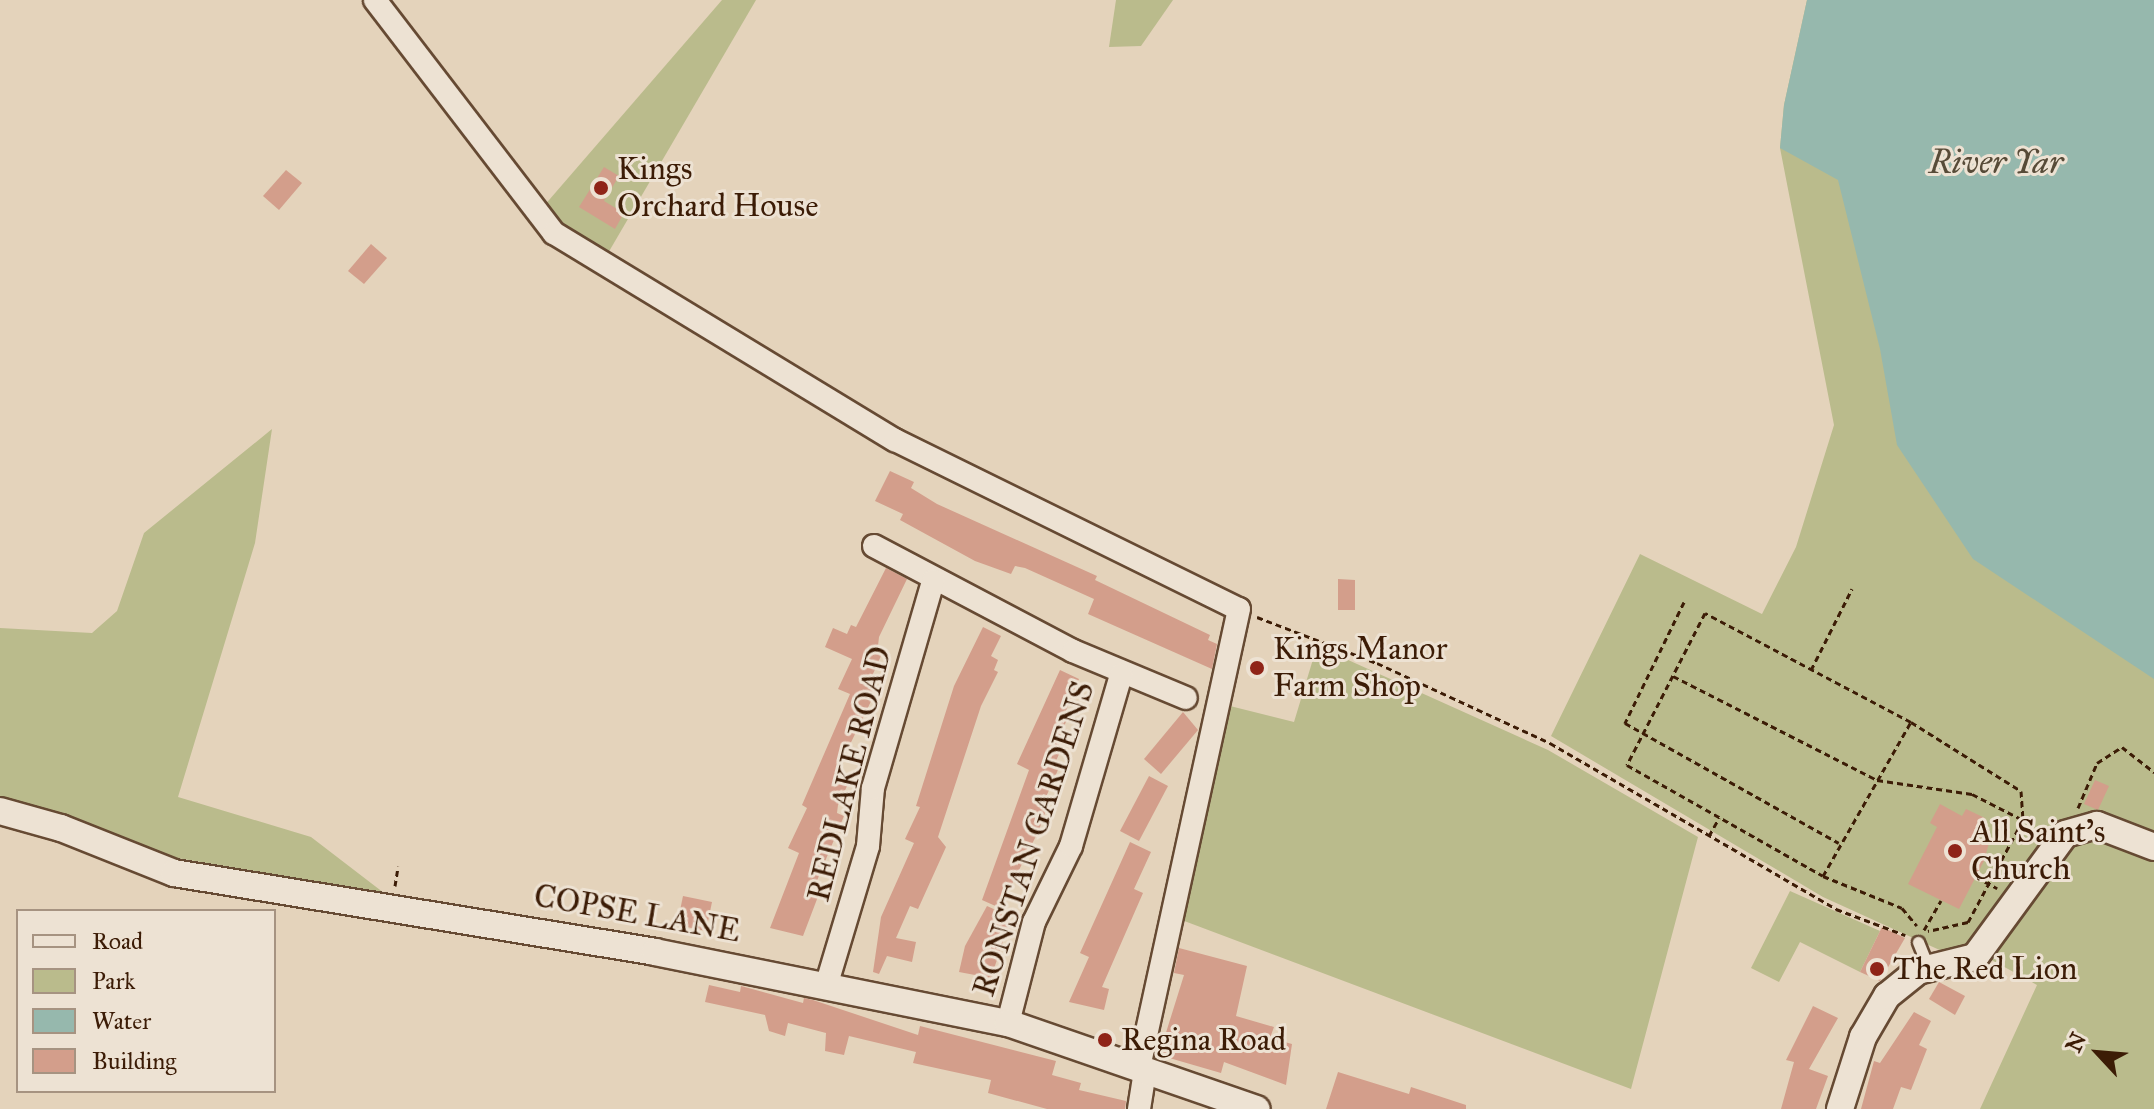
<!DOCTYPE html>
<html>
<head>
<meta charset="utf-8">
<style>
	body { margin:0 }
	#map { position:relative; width:2154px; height:1109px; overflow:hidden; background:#e4d3bb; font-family:"IM FELL Great Primer",serif }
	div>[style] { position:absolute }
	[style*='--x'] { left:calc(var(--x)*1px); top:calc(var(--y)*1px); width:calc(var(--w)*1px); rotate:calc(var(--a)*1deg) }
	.green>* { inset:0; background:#babb8c }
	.water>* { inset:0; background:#96b8ad }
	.building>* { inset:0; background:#d39e8b }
	.path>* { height:3px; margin-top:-1.5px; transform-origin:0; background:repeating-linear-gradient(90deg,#3c1c06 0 6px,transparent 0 10px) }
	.roads { filter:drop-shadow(2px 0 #664a33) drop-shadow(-2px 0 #664a33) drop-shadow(0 2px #664a33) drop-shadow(0 -2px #664a33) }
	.service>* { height:11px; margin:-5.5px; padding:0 5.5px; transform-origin:5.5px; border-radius:5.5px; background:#ede2d3 }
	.minor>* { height:22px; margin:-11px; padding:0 11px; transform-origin:11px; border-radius:11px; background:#ede2d3 }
	.tertiary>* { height:26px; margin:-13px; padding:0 13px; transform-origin:13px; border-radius:13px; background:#ede2d3 }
	.dots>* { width:22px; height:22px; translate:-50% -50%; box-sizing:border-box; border:4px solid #ede2d3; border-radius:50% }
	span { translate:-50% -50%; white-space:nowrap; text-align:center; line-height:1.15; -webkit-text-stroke:6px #ede2d3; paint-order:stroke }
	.poi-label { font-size:32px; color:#3c1c06 }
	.left { translate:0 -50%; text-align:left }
	.street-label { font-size:32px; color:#3c1c06 }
	.water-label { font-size:34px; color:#574b38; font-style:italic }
	.legend { position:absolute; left:16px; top:909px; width:260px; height:184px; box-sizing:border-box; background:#ede2d3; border:2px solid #a69381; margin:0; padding:10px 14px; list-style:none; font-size:24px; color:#3c1c06 }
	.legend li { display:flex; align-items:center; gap:16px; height:40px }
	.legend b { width:40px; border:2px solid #a69381 }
	.north { position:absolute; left:2058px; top:1013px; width:80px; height:80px; -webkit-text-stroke:6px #ede2d3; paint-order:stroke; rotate:296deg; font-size:22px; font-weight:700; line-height:32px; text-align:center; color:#3c1c06 }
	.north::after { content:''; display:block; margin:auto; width:28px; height:36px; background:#3c1c06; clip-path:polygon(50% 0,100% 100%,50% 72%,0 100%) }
</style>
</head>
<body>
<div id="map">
	<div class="green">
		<div style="clip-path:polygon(722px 0,756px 0,604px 260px,560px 228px,543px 207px)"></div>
		<div style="clip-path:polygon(1116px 0,1173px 0,1141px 46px,1109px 47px)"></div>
		<div style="clip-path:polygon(1807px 0,2154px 476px,2154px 839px,2099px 818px,1979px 945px,1955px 957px,1823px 897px,1551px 736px,1640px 554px,1762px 614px,1796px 547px,1834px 425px,1780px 148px,1784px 105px)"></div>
		<div style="clip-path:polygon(272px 429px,255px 543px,178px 797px,311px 837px,384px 893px,171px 857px,66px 814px,0 796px,0 628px,92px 633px,117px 611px,144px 533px)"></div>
		<div style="clip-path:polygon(1317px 646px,1548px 750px,1698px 837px,1631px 1089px,1179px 919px,1226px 705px,1294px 722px)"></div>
		<div style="clip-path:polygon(2097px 833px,2154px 854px,2154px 1109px,1980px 1109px,2037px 985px,1988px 958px,2072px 839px)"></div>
		<div style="clip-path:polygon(1790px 891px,1880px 931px,1860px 972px,1800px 942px,1779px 982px,1751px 968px)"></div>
	</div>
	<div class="water">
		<div style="clip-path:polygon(1807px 0,2154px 0,2154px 679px,1973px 559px,1897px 445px,1880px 349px,1838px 180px,1780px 148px,1784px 105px)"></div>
	</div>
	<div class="building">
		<div style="clip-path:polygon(604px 167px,619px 176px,604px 201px,624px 213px,615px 229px,579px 207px)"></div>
		<div style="clip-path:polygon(286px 170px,302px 183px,279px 210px,263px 196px)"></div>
		<div style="clip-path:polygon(371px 244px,387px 258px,364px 284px,348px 271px)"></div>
		<div style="clip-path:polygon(890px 471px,914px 482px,911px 488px,937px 504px,1097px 576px,1095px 580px,1210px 635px,1208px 640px,1217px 644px,1212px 669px,1088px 614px,1094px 599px,1025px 568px,1015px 566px,1011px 574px,975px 561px,900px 520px,903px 514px,875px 501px)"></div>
		<div style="clip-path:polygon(886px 568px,907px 579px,879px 637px,878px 646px,884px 649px,869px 683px,878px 687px,838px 769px,843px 771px,838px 780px,848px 784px,838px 805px,837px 813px,844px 816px,816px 883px,822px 886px,803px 936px,770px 928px,799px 853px,788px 848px,807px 808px,802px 805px,850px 694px,838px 689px,852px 659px,825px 647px,833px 628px,847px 634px,851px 625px,856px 627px)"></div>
		<div style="clip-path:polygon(1338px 579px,1355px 580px,1355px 610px,1338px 610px)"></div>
		<div style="clip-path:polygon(983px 627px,1001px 636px,991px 656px,998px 660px,994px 670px,998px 672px,981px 706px,938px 837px,946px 847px,918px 909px,910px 906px,896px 938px,916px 942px,912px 962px,887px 956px,879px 974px,873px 972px,881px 917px,914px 843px,905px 839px,920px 807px,916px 806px,954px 686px)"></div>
		<div style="clip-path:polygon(1060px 670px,1079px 679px,1064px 716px,1068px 718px,1063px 728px,1069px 731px,1056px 761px,1061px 763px,1046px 797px,1050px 799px,1039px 830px,1000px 908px,982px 900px,1029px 770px,1017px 764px)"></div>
		<div style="clip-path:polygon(1183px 712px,1198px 730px,1161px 774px,1144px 759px)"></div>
		<div style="clip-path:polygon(1149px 776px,1168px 786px,1139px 841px,1120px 831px)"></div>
		<div style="clip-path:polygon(2095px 780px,2109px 786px,2098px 810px,2084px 804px)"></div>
		<div style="clip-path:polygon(1940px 804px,1962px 816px,1966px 809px,1985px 818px,1976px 836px,1989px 843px,1984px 861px,1959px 909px,1908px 884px,1937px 827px,1930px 823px)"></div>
		<div style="clip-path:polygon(1130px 842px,1151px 852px,1134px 889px,1143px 893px,1102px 987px,1109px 989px,1104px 1010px,1069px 1002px,1089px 957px,1080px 953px)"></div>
		<div style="clip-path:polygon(683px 896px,712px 902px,706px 931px,677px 925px)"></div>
		<div style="clip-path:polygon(987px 906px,1011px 917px,991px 978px,959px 972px,965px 946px)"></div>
		<div style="clip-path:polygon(1882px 927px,1905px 938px,1880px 981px,1860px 972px)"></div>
		<div style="clip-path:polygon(1179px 948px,1247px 966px,1236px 1016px,1274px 1027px,1270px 1038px,1292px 1044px,1286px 1085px,1224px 1062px,1221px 1073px,1159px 1055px,1184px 975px,1174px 973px)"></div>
		<div style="clip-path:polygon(1939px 982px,1965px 996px,1955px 1015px,1929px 999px)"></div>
		<div style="clip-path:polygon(709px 985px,740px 992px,741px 986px,803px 1003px,804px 998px,813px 1000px,918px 1035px,920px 1026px,1056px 1061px,1052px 1075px,1081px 1083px,1079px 1090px,1126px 1101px,1125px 1109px,1047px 1109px,988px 1093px,991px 1080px,913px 1063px,916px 1052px,849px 1036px,844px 1055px,825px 1051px,826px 1033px,788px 1023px,785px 1036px,769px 1031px,765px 1015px,705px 1002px)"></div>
		<div style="clip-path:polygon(1813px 1006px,1838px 1018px,1809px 1069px,1828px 1076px,1816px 1109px,1781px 1109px,1794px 1062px,1786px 1060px)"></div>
		<div style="clip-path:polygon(1914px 1012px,1931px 1021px,1919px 1045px,1927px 1049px,1911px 1090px,1901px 1087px,1893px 1109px,1861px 1109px,1874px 1061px,1880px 1063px)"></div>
		<div style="clip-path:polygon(1338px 1072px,1409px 1094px,1411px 1087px,1466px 1105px,1466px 1109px,1326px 1109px)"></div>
	</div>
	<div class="path">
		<div style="--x:1684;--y:602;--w:135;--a:116"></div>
		<div style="--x:1625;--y:723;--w:245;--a:29.3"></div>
		<div style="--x:1257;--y:617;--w:129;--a:21"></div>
		<div style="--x:1377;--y:663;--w:191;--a:24.8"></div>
		<div style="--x:1550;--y:743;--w:331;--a:30.1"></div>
		<div style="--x:1836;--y:909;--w:74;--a:20.6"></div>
		<div style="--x:1811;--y:670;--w:91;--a:-63.2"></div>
		<div style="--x:1673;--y:676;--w:229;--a:27"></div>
		<div style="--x:1877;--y:780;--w:96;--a:8.4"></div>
		<div style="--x:1972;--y:794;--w:57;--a:27"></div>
		<div style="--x:1911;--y:722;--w:130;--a:32.1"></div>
		<div style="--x:2021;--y:791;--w:29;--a:86"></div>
		<div style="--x:2023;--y:820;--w:116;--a:118.3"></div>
		<div style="--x:1968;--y:922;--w:41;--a:167.3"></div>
		<div style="--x:2078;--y:808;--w:49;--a:-67.1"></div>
		<div style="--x:2097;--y:763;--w:30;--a:-33"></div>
		<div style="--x:2122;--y:747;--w:41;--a:38"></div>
		<div style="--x:1709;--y:836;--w:21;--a:-61"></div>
		<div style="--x:1823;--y:876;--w:177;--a:-60.3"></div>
		<div style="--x:1911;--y:722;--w:233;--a:-152.1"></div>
		<div style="--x:1705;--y:613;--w:171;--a:117.2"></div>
		<div style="--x:1627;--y:765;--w:225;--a:29.5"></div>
		<div style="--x:1823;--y:876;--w:85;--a:22.1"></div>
		<div style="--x:1902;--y:908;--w:23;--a:50"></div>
		<div style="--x:1976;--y:877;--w:24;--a:28"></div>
		<div style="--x:395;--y:886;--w:20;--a:-81"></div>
		<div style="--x:1924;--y:930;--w:34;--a:-60"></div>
	</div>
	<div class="roads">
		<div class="service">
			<div style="--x:1918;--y:942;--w:27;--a:68"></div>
		</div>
		<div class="minor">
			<div style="--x:375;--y:0;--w:294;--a:52.5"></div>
			<div style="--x:554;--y:233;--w:399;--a:31.3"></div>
			<div style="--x:895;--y:440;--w:383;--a:26.2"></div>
			<div style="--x:1239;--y:609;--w:469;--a:102.3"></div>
			<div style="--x:874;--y:546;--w:225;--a:27.8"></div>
			<div style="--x:1073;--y:651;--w:122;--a:22.6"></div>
			<div style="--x:827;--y:983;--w:143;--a:-73.3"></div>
			<div style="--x:868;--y:846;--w:58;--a:-85.1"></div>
			<div style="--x:873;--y:788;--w:216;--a:-73.8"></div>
			<div style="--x:1008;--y:1023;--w:104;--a:-75.6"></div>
			<div style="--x:1034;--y:922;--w:85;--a:-64"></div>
			<div style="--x:1071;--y:846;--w:178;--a:-73.7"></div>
			<div style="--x:1139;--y:1109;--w:39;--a:-81"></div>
		</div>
		<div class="tertiary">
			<div style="--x:0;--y:811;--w:63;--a:15.6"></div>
			<div style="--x:61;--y:828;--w:122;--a:21.7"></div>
			<div style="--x:174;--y:873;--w:487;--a:9.3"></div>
			<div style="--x:655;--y:952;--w:360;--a:11.4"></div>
			<div style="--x:1008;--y:1023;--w:263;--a:19.1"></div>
			<div style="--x:1840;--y:1109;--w:76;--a:-72.3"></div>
			<div style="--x:1863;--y:1037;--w:48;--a:-59.7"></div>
			<div style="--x:1887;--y:996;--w:40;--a:-39"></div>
			<div style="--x:1918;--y:971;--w:59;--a:-13.8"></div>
			<div style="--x:1975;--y:957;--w:152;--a:-53.8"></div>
			<div style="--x:2065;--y:834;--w:33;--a:-16"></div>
			<div style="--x:2097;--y:825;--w:61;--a:21.1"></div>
		</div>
	</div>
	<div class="dots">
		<div style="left:601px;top:188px;background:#8f2418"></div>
		<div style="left:1257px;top:668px;background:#8f2418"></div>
		<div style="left:1955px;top:851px;background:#8f2418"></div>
		<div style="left:1877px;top:969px;background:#8f2418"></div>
		<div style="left:1105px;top:1040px;background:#8f2418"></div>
	</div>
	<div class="poi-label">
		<span class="left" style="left:617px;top:188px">Kings<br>Orchard House</span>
		<span class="left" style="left:1273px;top:668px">Kings Manor<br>Farm Shop</span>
		<span class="left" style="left:1971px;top:851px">All Saint's<br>Church</span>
		<span class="left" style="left:1893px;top:969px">The Red Lion</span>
		<span class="left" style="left:1121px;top:1040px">Regina Road</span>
	</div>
	<div class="street-label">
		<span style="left:850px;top:774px;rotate:-76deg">REDLAKE ROAD</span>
		<span style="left:1034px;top:839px;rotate:-72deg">RONSTAN GARDENS</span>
		<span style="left:637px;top:914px;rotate:10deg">COPSE LANE</span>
	</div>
	<div class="water-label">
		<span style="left:1996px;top:162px">River Yar</span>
	</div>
	<ul class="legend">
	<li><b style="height:10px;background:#ede2d3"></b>Road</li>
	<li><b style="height:22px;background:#babb8c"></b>Park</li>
	<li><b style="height:22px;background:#96b8ad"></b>Water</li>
	<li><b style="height:22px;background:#d39e8b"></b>Building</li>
	</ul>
	<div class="north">N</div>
</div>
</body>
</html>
